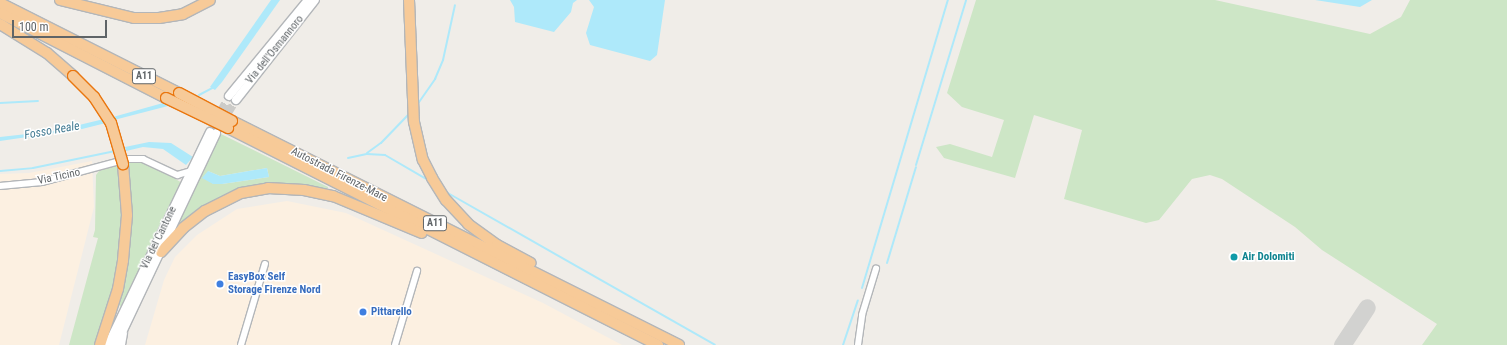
<!DOCTYPE html>
<html>
<head>
<meta charset="utf-8">
<style>
	body { margin:0 }
	#map { position:relative; width:1507px; height:345px; overflow:hidden; background:#f0ede8; font-family:"Roboto Condensed",sans-serif }
	div>[style] { position:absolute }
	[style*='--x'] { left:calc(var(--x)*1px); top:calc(var(--y)*1px); width:calc(var(--w)*1px); rotate:calc(var(--a)*1deg) }
	.commercial>* { inset:0; background:#fcf0e1 }
	.green>* { inset:0; background:#cde6c6 }
	.water>* { inset:0; background:#aee9fa }
	.stream>* { height:2px; margin:-1px; padding:0 1px; transform-origin:1px; border-radius:1px; background:#aee9fa }
	.taxiway>* { height:17px; margin:-8.5px; padding:0 8.5px; transform-origin:8.5px; border-radius:8.5px; background:#d2d2d0 }
	.secondary-tunnel>* { height:8px; margin-top:-4px; transform-origin:0; background:repeating-linear-gradient(90deg,#cccbc8 0 8px,transparent 0 12px) }
	.roads { filter:drop-shadow(1px 0 #b3b6b9) drop-shadow(-1px 0 #b3b6b9) drop-shadow(0 1px #b3b6b9) drop-shadow(0 -1px #b3b6b9) }
	.minor>* { height:5.5px; margin:-2.75px; padding:0 2.75px; transform-origin:2.75px; border-radius:2.75px; background:#fff }
	.secondary>* { height:8px; margin:-4px; padding:0 4px; transform-origin:4px; border-radius:4px; background:#fff }
	.motorway>* { height:10px; margin:-5px; padding:0 5px; transform-origin:5px; border-radius:5px; background:#f7ca98 }
	.bridges { filter:drop-shadow(1px 0 #e9760f) drop-shadow(-1px 0 #e9760f) drop-shadow(0 1px #e9760f) drop-shadow(0 -1px #e9760f) }
	.motorway-bridge>* { height:10px; margin:-5px; padding:0 5px; transform-origin:5px; border-radius:5px; background:#f7ca98 }
	.dots>* { width:11px; height:11px; translate:-50% -50%; box-sizing:border-box; border:2px solid #fff; border-radius:50% }
	span { translate:-50% -50%; white-space:nowrap; text-align:center; line-height:1.15; -webkit-text-stroke:3px #fff; paint-order:stroke }
	.shield-label span { padding:1px 3px; background:#fff; border:1px solid; border-radius:3px; -webkit-text-stroke-width:0 }
	.shield-label { font-size:10px; color:#5f6467; font-weight:700 }
	.street-label { font-size:11px; color:#5f6467 }
	.culture-label { font-size:11px; color:#0d838f; font-weight:700 }
	.left { translate:0 -50%; text-align:left }
	.shop-label { font-size:11px; color:#366cbe; font-weight:700 }
	.water-label { font-size:12px; color:#417a92; font-style:italic }
	.scale { position:absolute; left:12px; top:20px; width:95px; height:18px; box-sizing:border-box; border:2px solid #5f6467; border-top:0; padding-left:5px; font-size:12px; line-height:14px; white-space:nowrap; color:#5f6467; -webkit-text-stroke:3px #fff; paint-order:stroke }
</style>
</head>
<body>
<div id="map">
	<div class="commercial">
		<div style="clip-path:polygon(92px 161px,94px 207px,59px 345px,0 345px,0 174px,29px 173px)"></div>
		<div style="clip-path:polygon(287px 201px,346px 213px,543px 303px,622px 345px,145px 345px,164px 280px,175px 257px,197px 235px,237px 209px)"></div>
	</div>
	<div class="green">
		<div style="clip-path:polygon(976px 0,1215px 0,1370px 34px,1401px 17px,1410px 0,1507px 0,1507px 345px,1422px 345px,1437px 324px,1322px 250px,1295px 227px,1222px 179px,1210px 175px,1192px 179px,1159px 220px,1146px 223px,1064px 199px,1082px 130px,1034px 115px,1015px 178px,944px 158px,936px 147px,950px 144px,992px 157px,1004px 120px,962px 107px,947px 93px)"></div>
		<div style="clip-path:polygon(evenodd,221px 134px,328px 187px,328px 188px,240px 190px,201px 208px,177px 226px,221px 134px,267px 168px,269px 177px,222px 184px,213px 184px,208px 171px,220px 176px,267px 168px)"></div>
		<div style="clip-path:polygon(139px 160px,156px 167px,182px 183px,121px 307px,118px 304px,129px 256px,128px 162px)"></div>
		<div style="clip-path:polygon(118px 165px,122px 184px,123px 238px,113px 294px,97px 345px,69px 345px,98px 238px,93px 237px,95px 230px,96px 175px,99px 171px)"></div>
	</div>
	<div class="water">
		<div style="clip-path:polygon(271px 0,280px 0,222px 82px,215px 90px,210px 87px)"></div>
		<div style="clip-path:polygon(510px 0,577px 0,573px 3px,571px 12px,554px 32px,515px 22px,514px 7px)"></div>
		<div style="clip-path:polygon(589px 0,665px 0,657px 55px,650px 61px,590px 45px,586px 33px,594px 7px)"></div>
		<div style="clip-path:polygon(1315px 0,1372px 0,1360px 7px)"></div>
		<div style="clip-path:polygon(163px 103px,168px 106px,114px 120px,113px 117px)"></div>
		<div style="clip-path:polygon(104px 119px,106px 123px,82px 129px,0 141px,0 137px,54px 131px)"></div>
		<div style="clip-path:polygon(149px 142px,171px 143px,193px 157px,186px 165px,163px 149px,143px 147px,126px 151px,125px 147px)"></div>
		<div style="clip-path:polygon(267px 168px,269px 177px,222px 184px,213px 184px,202px 178px,208px 171px,220px 176px)"></div>
	</div>
	<div class="stream">
		<div style="--x:199;--y:95;--w:17;--a:-28"></div>
		<div style="--x:0;--y:103;--w:38;--a:-3"></div>
		<div style="--x:417;--y:105;--w:32;--a:-55"></div>
		<div style="--x:435;--y:79;--w:21;--a:-67"></div>
		<div style="--x:443;--y:60;--w:56;--a:-77.7"></div>
		<div style="--x:367;--y:153;--w:17;--a:-36"></div>
		<div style="--x:381;--y:143;--w:42;--a:-46"></div>
		<div style="--x:348;--y:158;--w:19;--a:-12"></div>
		<div style="--x:367;--y:154;--w:18;--a:3"></div>
		<div style="--x:385;--y:155;--w:50;--a:30.2"></div>
		<div style="--x:916;--y:165;--w:172;--a:-73.1"></div>
		<div style="--x:0;--y:171;--w:33;--a:-5"></div>
		<div style="--x:33;--y:168;--w:84;--a:-11.7"></div>
		<div style="--x:446;--y:192;--w:309;--a:29.6"></div>
		<div style="--x:887;--y:263;--w:100;--a:-73.2"></div>
		<div style="--x:862;--y:288;--w:301;--a:-73.4"></div>
		<div style="--x:843;--y:345;--w:47;--a:-71.6"></div>
	</div>
	<div class="taxiway">
		<div style="--x:1342;--y:345;--w:45;--a:-56.7"></div>
	</div>
	<div class="secondary-tunnel">
		<div style="--x:210;--y:132;--w:41;--a:-62.2"></div>
		<div style="--x:216;--y:133;--w:39;--a:-59"></div>
	</div>
	<div class="roads">
		<div class="minor">
			<div style="--x:129;--y:159;--w:14;--a:0"></div>
			<div style="--x:143;--y:159;--w:38;--a:25"></div>
			<div style="--x:178;--y:175;--w:14;--a:-17"></div>
			<div style="--x:0;--y:186;--w:42;--a:-5.4"></div>
			<div style="--x:42;--y:182;--w:77;--a:-15.1"></div>
			<div style="--x:122;--y:345;--w:11;--a:-80"></div>
			<div style="--x:241;--y:345;--w:84;--a:-73.5"></div>
			<div style="--x:395;--y:345;--w:77;--a:-73.4"></div>
			<div style="--x:858;--y:345;--w:30;--a:-82"></div>
			<div style="--x:862;--y:315;--w:48;--a:-73.1"></div>
		</div>
		<div class="secondary">
			<div style="--x:229;--y:96;--w:124;--a:-50.5"></div>
			<div style="--x:236;--y:100;--w:127;--a:-51.7"></div>
			<div style="--x:108;--y:345;--w:236;--a:-64.4"></div>
			<div style="--x:116;--y:345;--w:234;--a:-64.7"></div>
		</div>
		<div class="motorway">
			<div style="--x:60;--y:0;--w:76;--a:13.7"></div>
			<div style="--x:134;--y:18;--w:25;--a:0"></div>
			<div style="--x:159;--y:18;--w:24;--a:-9"></div>
			<div style="--x:183;--y:14;--w:30;--a:-27"></div>
			<div style="--x:409;--y:0;--w:122;--a:87.7"></div>
			<div style="--x:414;--y:122;--w:39;--a:77"></div>
			<div style="--x:423;--y:160;--w:20;--a:63"></div>
			<div style="--x:432;--y:178;--w:26;--a:58"></div>
			<div style="--x:446;--y:200;--w:33;--a:47"></div>
			<div style="--x:468;--y:224;--w:36;--a:36"></div>
			<div style="--x:497;--y:245;--w:38;--a:28"></div>
			<div style="--x:0;--y:3;--w:200;--a:26.7"></div>
			<div style="--x:0;--y:13;--w:186;--a:27.1"></div>
			<div style="--x:0;--y:24;--w:55;--a:31.7"></div>
			<div style="--x:47;--y:53;--w:35;--a:41"></div>
			<div style="--x:232;--y:121;--w:500;--a:26.6"></div>
			<div style="--x:228;--y:128;--w:482;--a:26.8"></div>
			<div style="--x:161;--y:252;--w:33;--a:-47"></div>
			<div style="--x:183;--y:228;--w:28;--a:-38"></div>
			<div style="--x:205;--y:211;--w:40;--a:-26.6"></div>
			<div style="--x:241;--y:193;--w:27;--a:-10"></div>
			<div style="--x:268;--y:188;--w:36;--a:3"></div>
			<div style="--x:304;--y:190;--w:30;--a:12"></div>
			<div style="--x:333;--y:196;--w:96;--a:22.6"></div>
			<div style="--x:100;--y:345;--w:59;--a:-72.2"></div>
			<div style="--x:118;--y:289;--w:29;--a:-80"></div>
			<div style="--x:123;--y:260;--w:45;--a:-84.9"></div>
			<div style="--x:127;--y:215;--w:51;--a:-94.5"></div>
		</div>
	</div>
	<div class="bridges">
		<div class="motorway-bridge">
			<div style="--x:73;--y:76;--w:30;--a:45"></div>
			<div style="--x:94;--y:97;--w:31;--a:57"></div>
			<div style="--x:111;--y:123;--w:43;--a:73.7"></div>
			<div style="--x:179;--y:93;--w:60;--a:27.8"></div>
			<div style="--x:166;--y:98;--w:69;--a:25.8"></div>
		</div>
	</div>
	<div class="dots">
		<div style="left:1234px;top:257px;background:#0f9aa8"></div>
		<div style="left:220px;top:284px;background:#3f7fe0"></div>
		<div style="left:363px;top:312px;background:#3f7fe0"></div>
	</div>
	<div class="shield-label">
		<span style="left:144px;top:76px">A11</span>
		<span style="left:435px;top:223px">A11</span>
	</div>
	<div class="street-label">
		<span style="left:275px;top:50px;rotate:-51deg">Via dell'Osmannoro</span>
		<span style="left:339px;top:175px;rotate:27deg">Autostrada Firenze-Mare</span>
		<span style="left:59px;top:177px;rotate:-12deg">Via Ticino</span>
		<span style="left:159px;top:238px;rotate:-64deg">Via del Cantone</span>
	</div>
	<div class="culture-label">
		<span class="left" style="left:1242px;top:257px">Air Dolomiti</span>
	</div>
	<div class="shop-label">
		<span class="left" style="left:228px;top:284px">EasyBox Self<br>Storage Firenze Nord</span>
		<span class="left" style="left:371px;top:312px">Pittarello</span>
	</div>
	<div class="water-label">
		<span style="left:52px;top:131px;rotate:-10deg">Fosso Reale</span>
	</div>
	<div class="scale">100 m</div>
</div>
</body>
</html>
